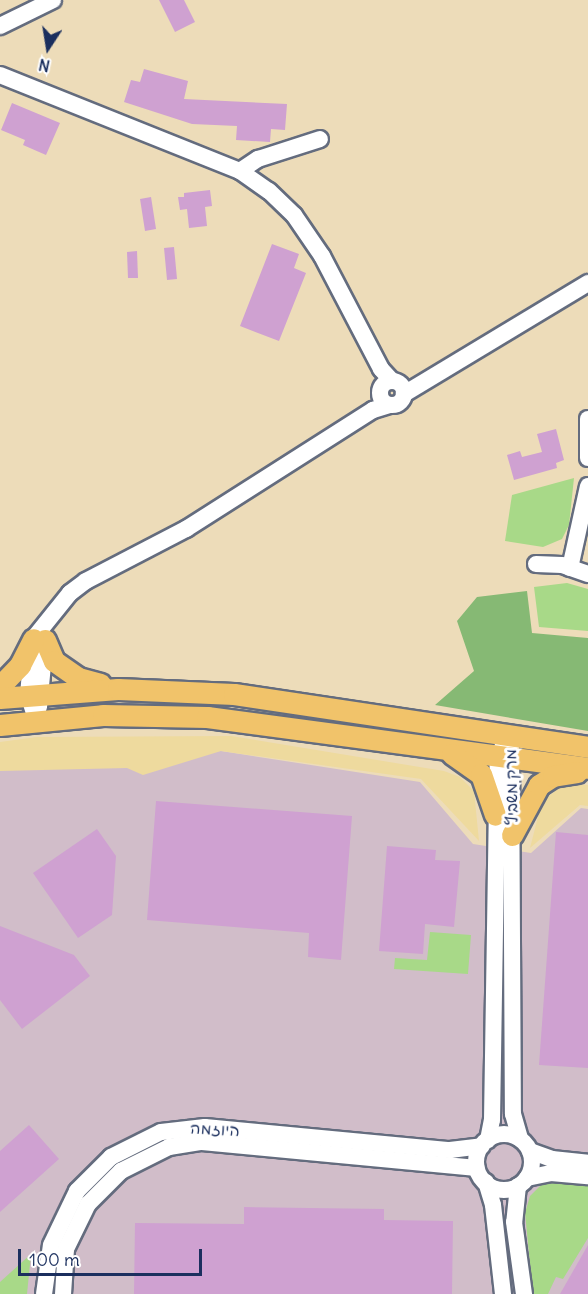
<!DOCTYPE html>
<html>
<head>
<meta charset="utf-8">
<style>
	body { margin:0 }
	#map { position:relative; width:588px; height:1294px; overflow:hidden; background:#eddcb9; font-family:Delius,"Playpen Sans Hebrew",sans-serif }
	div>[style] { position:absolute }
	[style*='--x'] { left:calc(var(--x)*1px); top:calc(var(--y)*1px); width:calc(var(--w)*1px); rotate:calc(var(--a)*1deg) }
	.industrial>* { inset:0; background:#d1bdc9 }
	.green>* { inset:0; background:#a8d988 }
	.forest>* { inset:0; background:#86b974 }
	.sand>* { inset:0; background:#eeda9e }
	.building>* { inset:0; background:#cfa1d1 }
	.roads { filter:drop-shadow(2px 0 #646c7e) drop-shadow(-2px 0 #646c7e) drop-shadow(0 2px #646c7e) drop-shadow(0 -2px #646c7e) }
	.minor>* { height:16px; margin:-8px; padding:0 8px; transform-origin:8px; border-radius:8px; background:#fff }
	.minor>.ring { margin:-8px; padding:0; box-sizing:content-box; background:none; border:16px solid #fff; border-radius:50% }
	.major>* { height:21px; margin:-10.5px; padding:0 10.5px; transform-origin:10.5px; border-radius:10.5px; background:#f1c36a }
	span { translate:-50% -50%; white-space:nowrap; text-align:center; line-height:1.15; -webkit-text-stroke:6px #fff; paint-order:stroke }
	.street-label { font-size:16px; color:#1b2f5e }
	.north { position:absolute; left:18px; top:18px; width:60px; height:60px; -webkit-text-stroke:4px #fff; paint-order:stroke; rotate:192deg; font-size:16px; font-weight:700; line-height:24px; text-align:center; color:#1b2f5e }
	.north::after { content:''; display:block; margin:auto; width:21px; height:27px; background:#1b2f5e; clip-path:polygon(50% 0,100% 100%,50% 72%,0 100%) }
	.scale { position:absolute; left:18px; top:1249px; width:184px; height:27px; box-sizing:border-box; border:3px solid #1b2f5e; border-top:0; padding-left:8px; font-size:18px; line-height:21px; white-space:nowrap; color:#1b2f5e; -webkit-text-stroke:4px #fff; paint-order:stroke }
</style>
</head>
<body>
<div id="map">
	<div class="industrial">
		<div style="clip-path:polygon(221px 751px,420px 782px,473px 844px,531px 853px,581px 808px,588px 809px,588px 1294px,0 1294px,0 763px)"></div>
	</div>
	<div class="green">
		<div style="clip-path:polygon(574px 478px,569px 525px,562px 539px,543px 547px,505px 541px,512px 495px)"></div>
		<div style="clip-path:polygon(567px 583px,588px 589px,588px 631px,539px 627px,534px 587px)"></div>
		<div style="clip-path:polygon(430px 932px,471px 935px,468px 974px,394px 969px,395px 958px,427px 960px)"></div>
		<div style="clip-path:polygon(556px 1181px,588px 1183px,588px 1238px,563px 1279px,556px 1277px,548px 1294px,533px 1294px,525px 1213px,530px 1196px,541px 1185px)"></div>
		<div style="clip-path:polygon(31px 1254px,27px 1294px,0 1294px,0 1282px)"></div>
	</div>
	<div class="forest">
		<div style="clip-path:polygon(527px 591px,532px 633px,588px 638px,588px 731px,435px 705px,474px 671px,457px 621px,477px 597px)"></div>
	</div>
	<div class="sand">
		<div style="clip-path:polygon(231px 736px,444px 771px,460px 777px,474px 791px,479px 841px,421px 779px,221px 751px,143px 775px,127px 768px,0 771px,0 742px,37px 737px)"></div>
		<div style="clip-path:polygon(566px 783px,588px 785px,588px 806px,580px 805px,530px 848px,542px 801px)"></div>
	</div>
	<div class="building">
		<div style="clip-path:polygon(159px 0,184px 0,195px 22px,175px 32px)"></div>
		<div style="clip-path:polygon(144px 69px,188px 81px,184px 99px,287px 104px,285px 130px,271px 129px,270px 142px,236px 140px,237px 126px,192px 124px,124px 102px,131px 80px,140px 82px)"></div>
		<div style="clip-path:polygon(12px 103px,60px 123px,46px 155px,23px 145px,25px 140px,1px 130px)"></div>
		<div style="clip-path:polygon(210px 190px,212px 206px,205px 207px,207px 226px,189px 228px,187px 209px,180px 210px,178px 197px,184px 197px,184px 193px)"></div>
		<div style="clip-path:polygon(151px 197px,156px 229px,145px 231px,140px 199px)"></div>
		<div style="clip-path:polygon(272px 244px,299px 254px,294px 268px,306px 273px,279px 341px,240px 326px)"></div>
		<div style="clip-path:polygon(174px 247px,177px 279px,167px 280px,164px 248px)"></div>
		<div style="clip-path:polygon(137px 251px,138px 278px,128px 278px,127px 252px)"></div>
		<div style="clip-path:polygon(556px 429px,564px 460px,556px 463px,557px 468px,514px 480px,507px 455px,520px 451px,522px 457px,542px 452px,537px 434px)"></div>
		<div style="clip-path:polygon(156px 801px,352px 816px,341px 960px,308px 957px,309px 933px,147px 920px)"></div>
		<div style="clip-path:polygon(97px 829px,116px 856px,112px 915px,78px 938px,33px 873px)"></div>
		<div style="clip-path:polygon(556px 832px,588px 835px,588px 1068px,539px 1065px)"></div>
		<div style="clip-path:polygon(387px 846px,436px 850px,435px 860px,460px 861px,454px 927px,425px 924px,423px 954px,379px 951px)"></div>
		<div style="clip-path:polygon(0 926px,74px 955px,90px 976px,22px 1029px,0 1000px)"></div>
		<div style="clip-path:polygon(29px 1125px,59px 1159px,0 1212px,0 1151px)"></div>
		<div style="clip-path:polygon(244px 1207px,384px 1209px,384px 1220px,453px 1221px,452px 1294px,134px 1294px,135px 1223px,244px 1224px)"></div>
		<div style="clip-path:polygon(588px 1245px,588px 1294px,560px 1294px)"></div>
	</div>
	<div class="roads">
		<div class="minor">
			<div style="--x:0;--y:26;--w:59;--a:-26.1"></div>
			<div style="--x:0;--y:75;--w:258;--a:21.8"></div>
			<div style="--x:240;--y:171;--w:35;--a:35"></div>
			<div style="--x:269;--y:191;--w:35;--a:44"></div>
			<div style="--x:294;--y:215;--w:50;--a:55.7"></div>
			<div style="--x:322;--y:256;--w:127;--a:62.4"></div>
			<div style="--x:381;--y:369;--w:16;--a:47"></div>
			<div style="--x:240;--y:171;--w:22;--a:-34"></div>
			<div style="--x:258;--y:159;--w:65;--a:-17.9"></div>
			<div class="ring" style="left:380px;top:381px;width:8px;height:8px"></div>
			<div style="--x:404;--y:394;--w:215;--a:-31.1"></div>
			<div style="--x:588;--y:419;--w:39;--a:90"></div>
			<div style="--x:536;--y:564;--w:26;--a:2"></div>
			<div style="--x:562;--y:565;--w:28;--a:19"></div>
			<div style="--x:570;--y:568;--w:84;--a:-77.6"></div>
			<div style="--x:39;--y:707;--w:64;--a:-84.6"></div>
			<div style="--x:36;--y:719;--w:25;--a:-108"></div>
			<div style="--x:28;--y:695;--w:56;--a:-84.9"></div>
			<div style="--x:33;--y:639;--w:59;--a:-51.2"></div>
			<div style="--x:70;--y:593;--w:20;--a:-37"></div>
			<div style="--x:86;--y:581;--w:113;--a:-27.5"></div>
			<div style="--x:186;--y:529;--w:222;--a:-32.5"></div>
			<div style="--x:373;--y:410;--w:17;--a:-17"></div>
			<div style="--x:511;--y:748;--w:366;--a:89.7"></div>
			<div style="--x:513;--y:1114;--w:26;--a:74"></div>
			<div class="ring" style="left:476px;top:1134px;width:40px;height:40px"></div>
			<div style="--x:488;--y:1140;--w:20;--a:-79"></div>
			<div style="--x:492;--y:1120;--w:364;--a:-89.1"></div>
			<div style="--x:498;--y:756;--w:25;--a:-63"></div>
			<div style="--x:530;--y:1151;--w:23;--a:20"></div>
			<div style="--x:552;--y:1159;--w:36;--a:6"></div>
			<div style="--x:527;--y:1178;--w:25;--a:-12"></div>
			<div style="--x:551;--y:1173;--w:37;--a:5"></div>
			<div style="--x:486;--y:1182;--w:24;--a:73"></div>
			<div style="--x:493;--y:1205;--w:90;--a:83.6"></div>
			<div style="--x:518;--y:1186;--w:36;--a:96"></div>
			<div style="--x:514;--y:1222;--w:73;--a:82.1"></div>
			<div style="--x:44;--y:1294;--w:49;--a:-81.9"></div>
			<div style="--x:51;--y:1245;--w:60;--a:-64.3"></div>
			<div style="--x:77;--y:1191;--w:48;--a:-45"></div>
			<div style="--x:111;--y:1157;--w:56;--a:-26.6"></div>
			<div style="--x:161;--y:1132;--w:44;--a:-6.5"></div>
			<div style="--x:205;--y:1127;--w:246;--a:5.4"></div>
			<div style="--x:450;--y:1150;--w:32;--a:-7"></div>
			<div style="--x:63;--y:1294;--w:45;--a:-86.2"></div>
			<div style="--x:66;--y:1249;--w:50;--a:-63.9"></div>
			<div style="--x:88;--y:1204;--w:47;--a:-45"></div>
			<div style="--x:121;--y:1171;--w:54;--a:-26.6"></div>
			<div style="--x:169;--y:1147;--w:33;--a:-9"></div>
			<div style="--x:202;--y:1142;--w:276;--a:5.4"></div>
		</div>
		<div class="major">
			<div style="--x:45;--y:640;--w:23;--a:67"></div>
			<div style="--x:54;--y:661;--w:29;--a:35"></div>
			<div style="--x:78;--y:678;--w:23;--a:15"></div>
			<div style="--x:0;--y:686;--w:29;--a:-46"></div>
			<div style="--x:20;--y:665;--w:29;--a:-63"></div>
			<div style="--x:0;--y:698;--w:118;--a:-4.4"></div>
			<div style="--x:118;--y:689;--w:116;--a:2.5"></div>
			<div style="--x:234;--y:694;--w:358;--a:8.5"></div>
			<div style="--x:0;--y:725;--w:103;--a:-5.5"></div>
			<div style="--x:103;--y:715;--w:104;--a:1.1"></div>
			<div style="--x:207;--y:717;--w:384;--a:7.6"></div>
			<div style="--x:452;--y:754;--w:35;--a:35"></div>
			<div style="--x:481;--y:774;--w:43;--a:71.1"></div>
			<div style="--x:512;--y:835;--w:57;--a:-61.6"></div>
			<div style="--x:539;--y:785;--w:17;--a:-33"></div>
			<div style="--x:553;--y:776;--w:24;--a:-9"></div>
		</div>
	</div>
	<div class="street-label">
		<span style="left:511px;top:787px;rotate:-91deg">מרק משביץ</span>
		<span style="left:215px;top:1129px;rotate:3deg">היוזמה</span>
	</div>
	<div class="north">N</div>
	<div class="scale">100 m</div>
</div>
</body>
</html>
